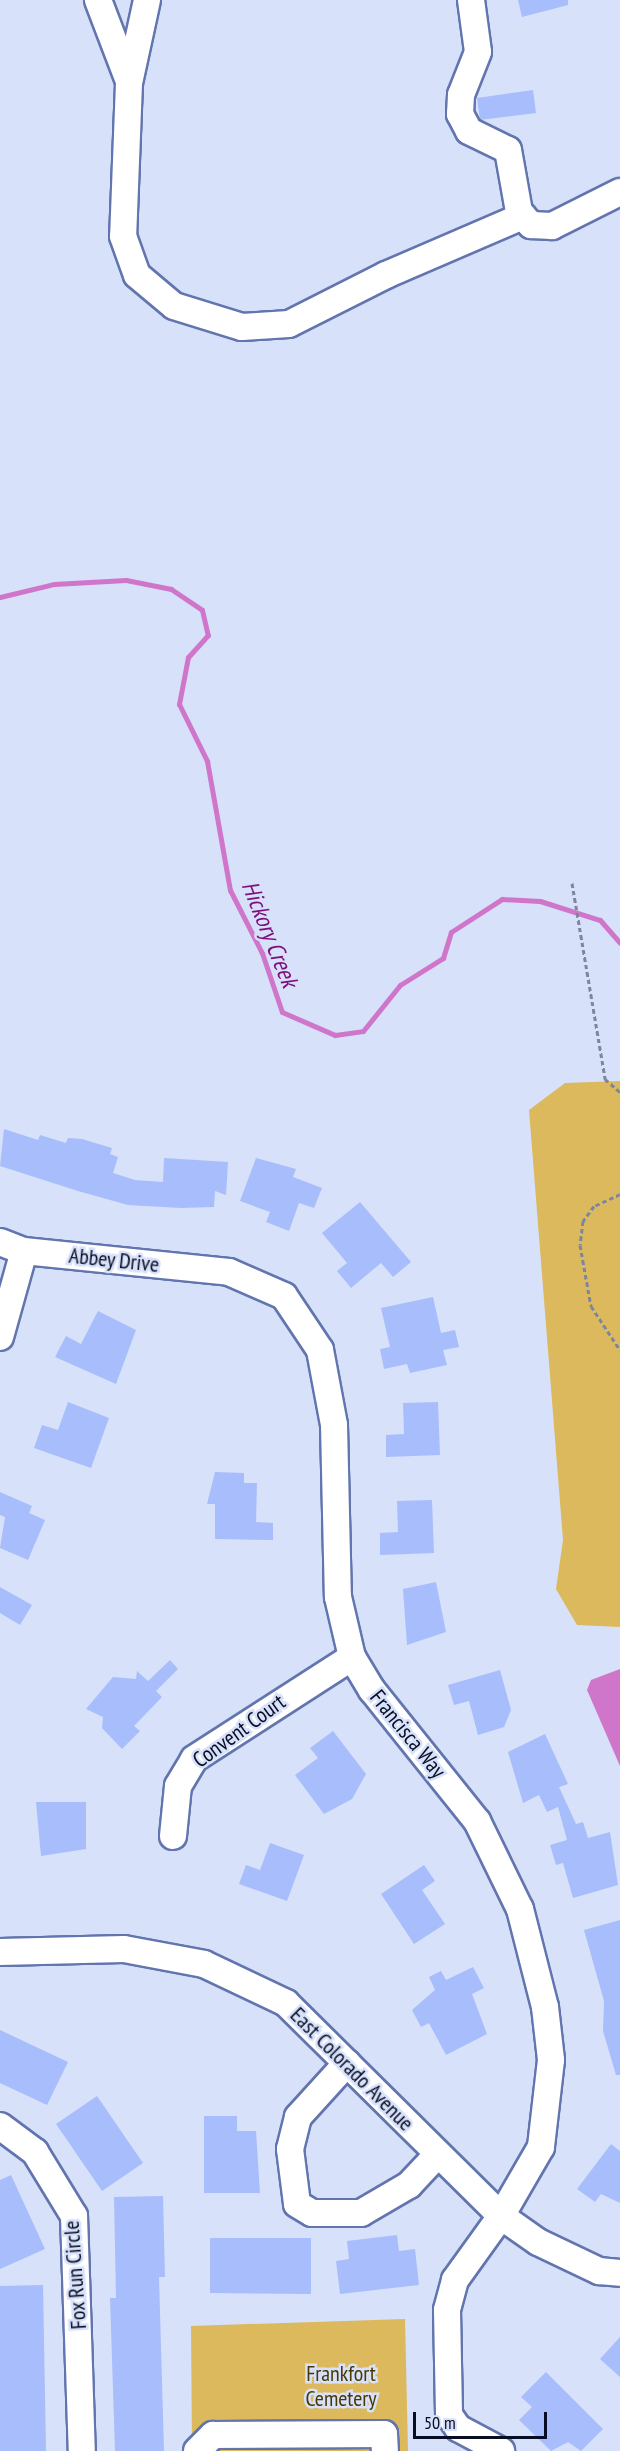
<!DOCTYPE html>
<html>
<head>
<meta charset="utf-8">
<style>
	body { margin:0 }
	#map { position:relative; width:620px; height:2451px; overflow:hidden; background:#d7e1fa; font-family:"PT Sans Narrow",sans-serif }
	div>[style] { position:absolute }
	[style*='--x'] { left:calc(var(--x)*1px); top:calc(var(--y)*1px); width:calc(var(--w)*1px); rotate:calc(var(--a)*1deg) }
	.green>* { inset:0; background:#dbb95c }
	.water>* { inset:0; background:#cf76ca }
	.stream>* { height:5px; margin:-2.5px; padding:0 2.5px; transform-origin:2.5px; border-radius:2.5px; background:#cf76ca }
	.building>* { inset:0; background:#a8bdfb }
	.path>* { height:3px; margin-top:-1.5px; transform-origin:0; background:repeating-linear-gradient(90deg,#7e869d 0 4.5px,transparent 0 7.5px) }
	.roads { filter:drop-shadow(2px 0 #6275ae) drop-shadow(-2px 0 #6275ae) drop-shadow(0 2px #6275ae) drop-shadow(0 -2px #6275ae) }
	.minor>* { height:26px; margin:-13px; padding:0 13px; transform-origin:13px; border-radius:13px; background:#fff }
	span { translate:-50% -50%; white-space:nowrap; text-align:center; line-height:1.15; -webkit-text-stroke:5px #d7e1fa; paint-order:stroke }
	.street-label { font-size:22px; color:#070d22 }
	.park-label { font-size:22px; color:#493700 }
	.water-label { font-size:24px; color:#7f0f7d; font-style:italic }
	.scale { position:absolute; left:413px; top:2412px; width:134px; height:27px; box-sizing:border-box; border:3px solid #070d22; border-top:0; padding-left:8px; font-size:18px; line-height:21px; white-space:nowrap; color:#070d22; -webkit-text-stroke:4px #d7e1fa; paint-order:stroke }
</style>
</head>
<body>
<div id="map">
	<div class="green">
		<div style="clip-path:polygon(620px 1081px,620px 1627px,577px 1625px,556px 1589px,563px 1540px,529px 1110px,565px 1083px)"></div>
		<div style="clip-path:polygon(405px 2319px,408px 2451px,192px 2451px,191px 2326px)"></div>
	</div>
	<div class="water">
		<div style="clip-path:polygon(620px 1669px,620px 1766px,587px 1690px,591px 1680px)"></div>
	</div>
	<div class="stream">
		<div style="--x:0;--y:597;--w:56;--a:-13.5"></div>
		<div style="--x:54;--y:584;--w:72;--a:-3.2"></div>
		<div style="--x:126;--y:580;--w:46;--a:11.3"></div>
		<div style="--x:171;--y:589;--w:37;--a:34"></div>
		<div style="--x:202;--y:610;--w:26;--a:77"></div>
		<div style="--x:208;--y:635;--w:30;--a:132"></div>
		<div style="--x:188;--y:657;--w:48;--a:100.8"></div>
		<div style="--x:179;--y:704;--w:64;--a:63.8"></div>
		<div style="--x:207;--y:761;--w:131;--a:79.9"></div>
		<div style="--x:230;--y:890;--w:71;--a:63.1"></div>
		<div style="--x:262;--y:953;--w:62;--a:71.3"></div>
		<div style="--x:282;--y:1012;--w:58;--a:23.5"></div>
		<div style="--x:335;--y:1035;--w:28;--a:-8"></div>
		<div style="--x:363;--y:1031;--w:59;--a:-51.2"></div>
		<div style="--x:400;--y:985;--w:51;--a:-32.1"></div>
		<div style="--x:443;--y:958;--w:27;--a:-73"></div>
		<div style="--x:451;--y:932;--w:61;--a:-32.9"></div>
		<div style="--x:502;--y:899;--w:38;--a:3"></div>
		<div style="--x:540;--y:901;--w:63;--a:17.6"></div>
		<div style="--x:600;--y:920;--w:30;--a:49"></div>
	</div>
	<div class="building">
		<div style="clip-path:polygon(518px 0,568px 0,568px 5px,522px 17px)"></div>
		<div style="clip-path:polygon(533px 90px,536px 113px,480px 120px,477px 98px)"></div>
		<div style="clip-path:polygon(4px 1129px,38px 1140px,40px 1135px,66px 1143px,68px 1138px,82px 1139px,112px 1148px,110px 1154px,118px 1157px,113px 1173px,135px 1180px,163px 1182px,164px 1158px,228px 1162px,226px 1195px,215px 1191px,214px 1207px,181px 1208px,128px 1205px,78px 1191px,0 1166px)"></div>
		<div style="clip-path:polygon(256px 1158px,296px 1169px,293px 1177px,322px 1188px,314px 1208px,299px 1203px,289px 1231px,266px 1222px,270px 1212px,240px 1201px)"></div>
		<div style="clip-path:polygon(360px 1202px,411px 1262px,393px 1277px,381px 1263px,351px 1288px,337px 1271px,347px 1263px,322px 1233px)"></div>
		<div style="clip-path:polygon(433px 1297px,441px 1333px,455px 1330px,459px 1347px,443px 1350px,447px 1365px,410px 1373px,407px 1364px,384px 1369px,380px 1349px,390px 1347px,381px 1308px)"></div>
		<div style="clip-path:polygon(98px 1311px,136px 1330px,116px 1384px,55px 1357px,66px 1336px,81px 1344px)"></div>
		<div style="clip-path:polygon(68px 1402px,109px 1418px,91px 1468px,34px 1448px,42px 1425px,58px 1430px)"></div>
		<div style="clip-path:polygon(438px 1402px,440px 1455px,386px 1457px,386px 1435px,404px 1434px,403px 1403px)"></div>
		<div style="clip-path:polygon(215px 1472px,244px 1473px,244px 1483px,257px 1483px,256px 1522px,273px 1523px,273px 1540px,215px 1539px,215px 1504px,207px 1504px)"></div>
		<div style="clip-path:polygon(0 1492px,32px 1506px,29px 1513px,45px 1520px,28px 1560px,0 1548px,5px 1517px,0 1515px)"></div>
		<div style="clip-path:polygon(432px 1500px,434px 1553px,380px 1555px,380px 1533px,398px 1532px,397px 1501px)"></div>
		<div style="clip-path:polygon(436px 1582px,446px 1632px,407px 1645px,403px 1589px)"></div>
		<div style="clip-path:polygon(0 1587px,32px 1605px,20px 1625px,0 1613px)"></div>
		<div style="clip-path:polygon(170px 1660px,178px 1669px,156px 1691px,162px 1697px,134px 1726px,140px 1731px,122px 1749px,102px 1728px,103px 1717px,86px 1709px,113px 1677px,136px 1679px,137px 1671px,148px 1681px)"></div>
		<div style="clip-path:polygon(500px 1670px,511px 1710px,504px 1727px,478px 1735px,469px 1701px,454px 1705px,448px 1685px)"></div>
		<div style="clip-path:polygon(333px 1731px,366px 1774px,352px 1799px,324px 1814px,295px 1775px,318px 1758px,310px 1748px)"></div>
		<div style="clip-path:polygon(545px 1734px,568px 1784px,559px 1787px,576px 1824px,583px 1822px,588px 1838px,610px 1832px,618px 1885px,573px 1898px,563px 1863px,556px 1865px,550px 1845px,567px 1840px,558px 1807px,547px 1812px,539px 1795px,523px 1803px,508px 1752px)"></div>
		<div style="clip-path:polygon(36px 1802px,86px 1802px,86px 1849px,41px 1856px)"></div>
		<div style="clip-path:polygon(270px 1843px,304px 1855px,287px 1901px,239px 1884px,246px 1865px,260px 1870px)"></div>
		<div style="clip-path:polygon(424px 1865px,435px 1881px,422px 1890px,445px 1924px,414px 1944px,381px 1894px)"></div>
		<div style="clip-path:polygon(620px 1920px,620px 2075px,616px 2075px,603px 2031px,604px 2001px,584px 1930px)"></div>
		<div style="clip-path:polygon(473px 1967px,484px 1988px,472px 1994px,487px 2034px,446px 2055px,429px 2023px,421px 2027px,412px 2010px,435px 1990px,429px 1977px,441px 1971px,446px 1980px)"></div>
		<div style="clip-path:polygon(0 2030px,68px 2062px,47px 2105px,0 2083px)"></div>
		<div style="clip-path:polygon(97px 2096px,143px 2163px,102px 2191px,56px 2124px)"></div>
		<div style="clip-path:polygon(204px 2116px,237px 2116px,237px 2131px,256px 2131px,260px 2193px,204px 2193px)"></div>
		<div style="clip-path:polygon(611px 2144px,620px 2151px,620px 2203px,601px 2194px,595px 2202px,577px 2189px)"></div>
		<div style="clip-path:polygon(11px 2175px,45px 2249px,0 2269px,0 2180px)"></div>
		<div style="clip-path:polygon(163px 2196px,165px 2277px,159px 2277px,164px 2451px,115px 2451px,110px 2298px,116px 2298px,114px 2197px)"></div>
		<div style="clip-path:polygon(397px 2235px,399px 2251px,415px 2249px,419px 2285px,340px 2294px,336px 2261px,349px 2259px,347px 2241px)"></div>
		<div style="clip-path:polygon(210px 2238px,311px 2238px,311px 2294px,210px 2293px)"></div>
		<div style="clip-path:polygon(43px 2285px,46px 2451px,0 2451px,0 2286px)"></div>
		<div style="clip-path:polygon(620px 2337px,620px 2377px,600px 2359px)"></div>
		<div style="clip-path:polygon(546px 2372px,603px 2429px,581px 2451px,568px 2442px,551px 2451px,519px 2420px,532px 2407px,521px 2397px)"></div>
	</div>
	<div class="path">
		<div style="--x:572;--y:883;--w:199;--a:80.4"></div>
		<div style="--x:605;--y:1079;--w:20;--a:41"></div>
		<div style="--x:620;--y:1194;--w:29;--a:155"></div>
		<div style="--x:594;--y:1206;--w:19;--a:126"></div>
		<div style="--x:583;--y:1221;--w:24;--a:97"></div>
		<div style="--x:580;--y:1245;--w:62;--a:79.8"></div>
		<div style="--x:591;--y:1306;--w:53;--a:56.6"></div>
	</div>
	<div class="roads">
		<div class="minor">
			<div style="--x:98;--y:0;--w:87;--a:69.1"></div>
			<div style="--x:147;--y:0;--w:85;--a:102.2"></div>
			<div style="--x:129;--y:83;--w:153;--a:92.2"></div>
			<div style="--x:123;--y:236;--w:41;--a:70.3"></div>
			<div style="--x:137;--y:275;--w:48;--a:40"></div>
			<div style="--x:174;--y:306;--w:71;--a:17.2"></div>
			<div style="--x:242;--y:327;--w:47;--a:-3.7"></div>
			<div style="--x:289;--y:324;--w:109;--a:-26.8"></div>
			<div style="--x:386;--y:275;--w:149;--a:-23.3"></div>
			<div style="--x:471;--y:0;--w:52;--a:82.3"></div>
			<div style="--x:478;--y:52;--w:46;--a:111.6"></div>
			<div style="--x:461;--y:95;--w:19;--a:93"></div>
			<div style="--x:460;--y:114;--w:19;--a:62"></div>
			<div style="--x:469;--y:131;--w:43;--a:26"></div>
			<div style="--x:508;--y:150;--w:63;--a:79.9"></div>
			<div style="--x:519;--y:212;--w:18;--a:47"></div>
			<div style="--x:531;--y:225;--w:21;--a:3"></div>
			<div style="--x:552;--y:226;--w:76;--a:-26.6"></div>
			<div style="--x:0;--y:1242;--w:26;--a:21"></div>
			<div style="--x:24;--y:1251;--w:206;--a:5.8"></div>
			<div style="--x:229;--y:1272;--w:60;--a:23.6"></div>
			<div style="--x:284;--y:1296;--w:65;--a:56.3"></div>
			<div style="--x:320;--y:1350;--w:76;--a:79.4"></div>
			<div style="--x:334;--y:1425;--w:172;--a:88.7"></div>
			<div style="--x:338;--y:1597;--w:62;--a:76.9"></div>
			<div style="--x:352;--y:1657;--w:39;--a:59"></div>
			<div style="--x:372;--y:1690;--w:168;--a:51.3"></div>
			<div style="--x:477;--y:1821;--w:98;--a:64"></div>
			<div style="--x:520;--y:1909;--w:101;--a:75.7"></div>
			<div style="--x:545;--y:2007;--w:53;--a:83.5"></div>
			<div style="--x:551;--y:2060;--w:88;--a:96.6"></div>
			<div style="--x:541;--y:2147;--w:80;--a:120.1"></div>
			<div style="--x:501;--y:2216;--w:79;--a:125.7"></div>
			<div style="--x:455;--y:2280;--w:31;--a:105"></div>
			<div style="--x:447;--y:2310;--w:105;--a:88.9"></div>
			<div style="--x:449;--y:2415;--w:16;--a:55"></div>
			<div style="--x:458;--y:2428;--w:49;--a:28.1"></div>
			<div style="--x:0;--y:1337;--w:89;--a:-74.4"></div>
			<div style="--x:173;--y:1836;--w:50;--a:-84.3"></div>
			<div style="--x:178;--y:1786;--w:31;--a:-59"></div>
			<div style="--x:194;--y:1759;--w:188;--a:-32.8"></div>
			<div style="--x:0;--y:1952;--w:124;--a:-1.4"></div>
			<div style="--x:124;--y:1949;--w:81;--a:10.6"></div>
			<div style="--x:204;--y:1964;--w:91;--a:25.4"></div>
			<div style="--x:286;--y:2003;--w:303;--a:44.7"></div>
			<div style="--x:501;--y:2216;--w:45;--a:35.1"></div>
			<div style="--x:538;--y:2242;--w:68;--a:25.4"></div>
			<div style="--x:599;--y:2271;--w:21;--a:5"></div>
			<div style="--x:347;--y:2063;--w:73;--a:132.2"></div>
			<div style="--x:298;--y:2117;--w:33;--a:104"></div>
			<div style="--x:290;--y:2149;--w:55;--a:82.7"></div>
			<div style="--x:297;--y:2204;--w:17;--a:31"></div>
			<div style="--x:312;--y:2213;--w:49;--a:0"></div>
			<div style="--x:361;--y:2213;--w:56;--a:-30.3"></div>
			<div style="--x:409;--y:2185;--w:42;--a:-46.9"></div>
			<div style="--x:0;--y:2126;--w:44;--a:36.6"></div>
			<div style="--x:35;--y:2152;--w:75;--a:58.6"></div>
			<div style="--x:74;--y:2216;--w:235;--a:88.1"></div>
			<div style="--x:197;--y:2451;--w:23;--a:-45"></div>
			<div style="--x:213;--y:2435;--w:171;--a:-0.3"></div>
			<div style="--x:384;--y:2434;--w:17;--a:87"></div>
		</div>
	</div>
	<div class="street-label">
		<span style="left:114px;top:1260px;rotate:6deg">Abbey Drive</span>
		<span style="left:239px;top:1731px;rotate:-36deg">Convent Court</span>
		<span style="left:408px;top:1734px;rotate:51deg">Francisca Way</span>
		<span style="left:352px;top:2069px;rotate:45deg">East Colorado Avenue</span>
		<span style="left:75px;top:2275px;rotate:-94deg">Fox Run Circle</span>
	</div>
	<div class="park-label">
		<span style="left:341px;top:2386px">Frankfort<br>Cemetery</span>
	</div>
	<div class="water-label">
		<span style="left:270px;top:934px;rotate:68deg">Hickory Creek</span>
	</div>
	<div class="scale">50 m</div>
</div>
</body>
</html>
